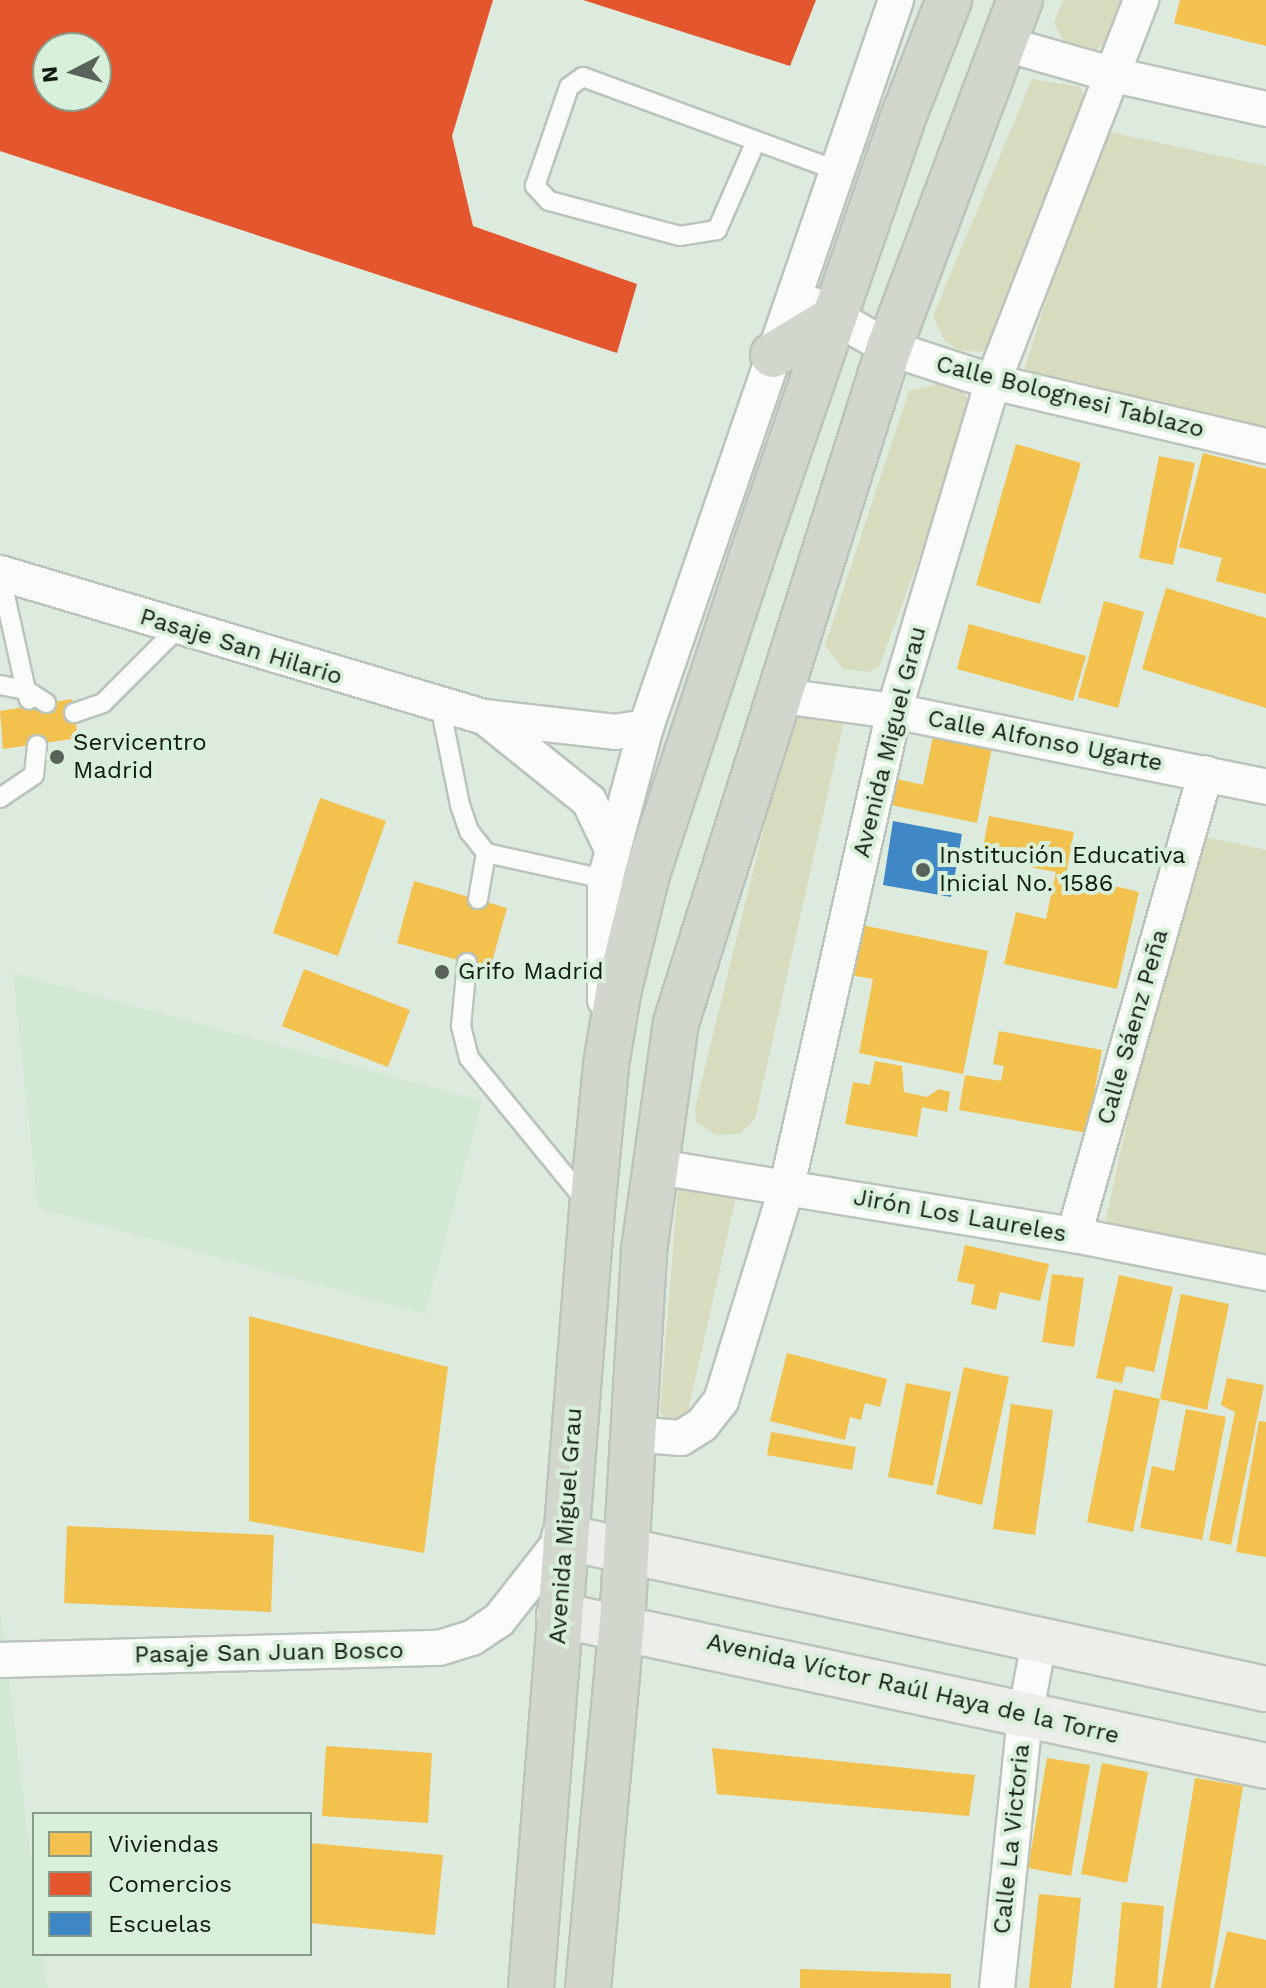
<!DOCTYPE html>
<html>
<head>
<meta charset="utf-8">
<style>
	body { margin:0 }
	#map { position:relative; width:1266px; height:1988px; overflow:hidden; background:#ddeade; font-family:"Work Sans",sans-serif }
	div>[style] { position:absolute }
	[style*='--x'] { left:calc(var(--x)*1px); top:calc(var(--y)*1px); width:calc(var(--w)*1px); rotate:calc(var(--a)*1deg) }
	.built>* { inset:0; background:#d2e8d3 }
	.green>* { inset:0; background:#d8dcbf }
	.homes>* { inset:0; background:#f2c14e }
	.shops>* { inset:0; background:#e4572e }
	.schools>* { inset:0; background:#3f88c5 }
	.roads { filter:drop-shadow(2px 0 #bac4bb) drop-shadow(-2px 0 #bac4bb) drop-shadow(0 2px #bac4bb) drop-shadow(0 -2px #bac4bb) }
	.service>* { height:18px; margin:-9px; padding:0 9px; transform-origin:9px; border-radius:9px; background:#fafcfa }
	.minor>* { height:34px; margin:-17px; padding:0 17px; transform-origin:17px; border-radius:17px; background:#fafcfa }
	.secondary>* { height:44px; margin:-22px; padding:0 22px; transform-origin:22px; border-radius:22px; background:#ebeee9 }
	.trunk>* { height:44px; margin:-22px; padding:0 22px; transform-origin:22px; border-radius:22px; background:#d2d7ce }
	.dots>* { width:22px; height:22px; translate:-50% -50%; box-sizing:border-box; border:4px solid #d8efd9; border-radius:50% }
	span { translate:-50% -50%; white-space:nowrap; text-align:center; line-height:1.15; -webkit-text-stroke:8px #d8efd9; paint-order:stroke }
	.street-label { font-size:24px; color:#121a12 }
	.poi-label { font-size:24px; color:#121a12 }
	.left { translate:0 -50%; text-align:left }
	.legend { position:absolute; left:32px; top:1812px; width:280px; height:144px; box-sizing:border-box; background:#d8efd9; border:2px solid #899a89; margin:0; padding:10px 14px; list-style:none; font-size:24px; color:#121a12 }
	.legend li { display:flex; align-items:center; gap:16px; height:40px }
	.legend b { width:40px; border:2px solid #899a89 }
	.north { position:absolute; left:32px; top:32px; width:80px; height:80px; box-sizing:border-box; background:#d8efd9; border:2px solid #899a89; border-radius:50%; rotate:264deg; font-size:22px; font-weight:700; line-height:32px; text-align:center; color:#121a12 }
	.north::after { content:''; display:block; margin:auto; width:28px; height:36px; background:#596359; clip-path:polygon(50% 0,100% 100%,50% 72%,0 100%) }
</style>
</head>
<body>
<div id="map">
	<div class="built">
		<div style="clip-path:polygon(13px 973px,482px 1101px,425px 1314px,38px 1208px)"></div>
		<div style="clip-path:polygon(0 1607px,34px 1885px,34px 1954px,42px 1954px,47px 1988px,0 1988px)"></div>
	</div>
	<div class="green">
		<div style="clip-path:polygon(1063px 0,1127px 0,1113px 39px,1090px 53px,1062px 39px,1054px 22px)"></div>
		<div style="clip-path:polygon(1032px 79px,1080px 87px,1087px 103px,994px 347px,979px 352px,959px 350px,945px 341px,933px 316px)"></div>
		<div style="clip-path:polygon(1110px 132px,1266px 166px,1266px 429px,1028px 378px,1025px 368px,1099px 133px)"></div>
		<div style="clip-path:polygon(946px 382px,957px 386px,975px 406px,879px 667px,868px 672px,843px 669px,825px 645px,909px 391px)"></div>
		<div style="clip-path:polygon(792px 713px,843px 716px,843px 725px,755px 1119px,740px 1134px,716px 1135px,696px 1122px,695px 1108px)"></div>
		<div style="clip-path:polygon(1206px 837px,1266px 850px,1266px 1256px,1119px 1239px,1106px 1219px,1185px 855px)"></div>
		<div style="clip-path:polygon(678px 1186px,738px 1188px,688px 1411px,682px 1421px,666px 1422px,660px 1411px)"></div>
	</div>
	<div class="homes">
		<div style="clip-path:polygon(1180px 0,1266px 0,1266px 46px,1174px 23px)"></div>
		<div style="clip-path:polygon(1016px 444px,1081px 463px,1040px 604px,976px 585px)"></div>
		<div style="clip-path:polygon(1203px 453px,1266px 469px,1266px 594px,1216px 581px,1222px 558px,1179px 547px)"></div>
		<div style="clip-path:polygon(1159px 456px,1195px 463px,1173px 565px,1139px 558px)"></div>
		<div style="clip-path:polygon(1166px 588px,1266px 618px,1266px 708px,1142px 669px)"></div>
		<div style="clip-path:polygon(1104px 601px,1144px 612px,1118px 708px,1078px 697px)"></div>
		<div style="clip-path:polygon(969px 624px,1086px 656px,1073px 701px,957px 669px)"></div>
		<div style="clip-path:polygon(72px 699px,78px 738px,3px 749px,0 711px)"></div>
		<div style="clip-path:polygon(933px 736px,992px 748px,977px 823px,891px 805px,897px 779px,923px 785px)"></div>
		<div style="clip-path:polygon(320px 798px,386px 821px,338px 956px,273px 933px)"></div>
		<div style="clip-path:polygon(989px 816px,1074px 832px,1066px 874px,1139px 892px,1117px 989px,1004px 964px,1016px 912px,1046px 919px,1056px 872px,981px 858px)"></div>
		<div style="clip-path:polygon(414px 881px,507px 908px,490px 969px,397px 943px)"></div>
		<div style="clip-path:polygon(862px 925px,988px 951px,963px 1074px,859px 1053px,873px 979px,851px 975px)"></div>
		<div style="clip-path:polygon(304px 969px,410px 1010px,388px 1067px,282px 1026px)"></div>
		<div style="clip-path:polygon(999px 1031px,1102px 1050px,1087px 1133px,959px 1110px,965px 1075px,1001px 1081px,1004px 1066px,993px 1064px)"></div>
		<div style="clip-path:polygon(875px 1061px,902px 1066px,904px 1092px,927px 1097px,939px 1089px,950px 1092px,947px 1112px,922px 1107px,917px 1137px,845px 1124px,853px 1082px,870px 1085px)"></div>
		<div style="clip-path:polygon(965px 1245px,1049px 1264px,1040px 1301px,1000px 1292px,996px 1310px,971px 1304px,975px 1285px,957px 1281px)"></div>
		<div style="clip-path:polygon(1052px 1274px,1084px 1278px,1074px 1347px,1042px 1342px)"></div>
		<div style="clip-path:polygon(1119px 1275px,1173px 1287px,1154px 1372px,1126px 1366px,1122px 1383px,1096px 1378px)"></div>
		<div style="clip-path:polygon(1181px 1294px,1229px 1304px,1207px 1410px,1160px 1399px)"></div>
		<div style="clip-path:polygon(249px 1316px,448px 1367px,424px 1553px,249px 1521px)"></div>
		<div style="clip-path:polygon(787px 1353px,887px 1379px,880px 1407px,865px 1403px,861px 1420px,850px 1417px,845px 1440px,770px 1421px)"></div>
		<div style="clip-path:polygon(964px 1367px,1009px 1377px,982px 1505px,936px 1494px)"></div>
		<div style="clip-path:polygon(1227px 1378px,1264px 1385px,1231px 1545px,1209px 1540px,1235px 1412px,1221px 1405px)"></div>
		<div style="clip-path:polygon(906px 1383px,951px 1392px,933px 1486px,888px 1477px)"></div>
		<div style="clip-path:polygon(1114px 1389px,1160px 1399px,1133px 1532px,1087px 1522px)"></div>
		<div style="clip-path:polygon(1011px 1404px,1053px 1410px,1035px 1535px,993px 1529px)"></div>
		<div style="clip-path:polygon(1186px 1409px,1226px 1417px,1202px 1540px,1140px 1528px,1152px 1466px,1174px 1471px)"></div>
		<div style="clip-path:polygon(1259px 1421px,1266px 1422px,1266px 1557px,1236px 1552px)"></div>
		<div style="clip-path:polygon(771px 1432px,856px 1447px,852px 1470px,767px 1455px)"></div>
		<div style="clip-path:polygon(67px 1526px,274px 1535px,271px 1612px,64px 1603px)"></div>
		<div style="clip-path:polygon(326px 1746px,432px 1753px,428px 1823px,322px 1816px)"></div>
		<div style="clip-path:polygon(712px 1748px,975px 1775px,969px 1816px,717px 1794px)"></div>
		<div style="clip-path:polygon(1047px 1758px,1090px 1765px,1071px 1876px,1028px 1868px)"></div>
		<div style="clip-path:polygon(1102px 1763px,1148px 1772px,1127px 1883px,1081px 1874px)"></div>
		<div style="clip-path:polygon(1195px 1778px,1243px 1786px,1210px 1988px,1161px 1988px)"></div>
		<div style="clip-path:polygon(310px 1843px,443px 1855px,435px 1935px,310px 1923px)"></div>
		<div style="clip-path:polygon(1039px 1894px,1081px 1898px,1071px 1988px,1029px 1988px)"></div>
		<div style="clip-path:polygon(1122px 1902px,1164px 1906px,1157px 1988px,1114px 1988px)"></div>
		<div style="clip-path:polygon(1227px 1931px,1266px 1940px,1266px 1988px,1214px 1988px)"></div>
		<div style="clip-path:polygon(800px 1969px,951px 1974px,951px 1988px,800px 1988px)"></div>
	</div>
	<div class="shops">
		<div style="clip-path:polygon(evenodd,0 0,493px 0,452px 136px,473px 226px,637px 284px,617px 353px,0 151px,0 0,48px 48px,96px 48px,96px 96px,48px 96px,48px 48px)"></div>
		<div style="clip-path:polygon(583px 0,816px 0,790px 66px)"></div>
	</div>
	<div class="schools">
		<div style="clip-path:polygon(893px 821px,962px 834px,951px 897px,883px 885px)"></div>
	</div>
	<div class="roads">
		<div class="service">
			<div style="--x:756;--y:141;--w:97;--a:113.7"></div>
			<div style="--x:717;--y:230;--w:37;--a:171"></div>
			<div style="--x:680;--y:236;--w:136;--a:-165"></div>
			<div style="--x:549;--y:201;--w:21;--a:-133"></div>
			<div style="--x:535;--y:186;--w:105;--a:-71"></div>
			<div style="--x:569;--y:87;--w:17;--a:-36"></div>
			<div style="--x:583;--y:77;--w:270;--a:20.2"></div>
			<div style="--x:0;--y:573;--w:120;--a:77.5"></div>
			<div style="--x:26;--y:690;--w:24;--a:33"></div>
			<div style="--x:0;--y:685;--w:26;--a:11"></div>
			<div style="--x:26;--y:690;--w:10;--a:73"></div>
			<div style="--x:440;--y:705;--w:102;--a:78.7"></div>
			<div style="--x:460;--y:805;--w:28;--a:71"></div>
			<div style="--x:469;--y:831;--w:28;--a:52"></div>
			<div style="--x:74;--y:713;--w:31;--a:-19"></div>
			<div style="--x:103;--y:703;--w:106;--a:-45"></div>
			<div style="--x:0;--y:798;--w:41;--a:-34.1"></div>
			<div style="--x:34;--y:775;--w:30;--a:-84"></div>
			<div style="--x:478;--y:899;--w:47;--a:-80.1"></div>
			<div style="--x:486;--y:853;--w:126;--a:12.4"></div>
			<div style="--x:467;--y:963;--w:63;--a:95.4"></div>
			<div style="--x:461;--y:1026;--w:33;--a:76"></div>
			<div style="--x:469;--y:1058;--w:188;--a:50.8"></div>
		</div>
		<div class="minor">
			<div style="--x:1005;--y:44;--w:113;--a:15.9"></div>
			<div style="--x:1114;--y:75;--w:156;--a:12.6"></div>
			<div style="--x:814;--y:305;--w:86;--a:29.8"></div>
			<div style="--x:889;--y:348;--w:109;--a:18.1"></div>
			<div style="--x:993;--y:382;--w:280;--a:13.2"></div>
			<div style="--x:0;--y:573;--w:505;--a:16.57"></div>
			<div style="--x:484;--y:717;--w:132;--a:6.5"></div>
			<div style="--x:615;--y:732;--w:31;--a:-9"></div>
			<div style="--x:775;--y:695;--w:120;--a:7.7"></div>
			<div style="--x:894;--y:711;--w:380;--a:11.5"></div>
			<div style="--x:487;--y:719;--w:131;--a:38.8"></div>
			<div style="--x:589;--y:801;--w:53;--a:64.4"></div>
			<div style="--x:605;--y:1000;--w:120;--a:-90"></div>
			<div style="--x:605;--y:880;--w:158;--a:-75"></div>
			<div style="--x:646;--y:727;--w:769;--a:-71.02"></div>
			<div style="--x:652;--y:1166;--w:428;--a:9.3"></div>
			<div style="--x:1074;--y:1235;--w:196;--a:11.2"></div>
			<div style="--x:1074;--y:1235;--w:480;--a:-74.1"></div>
			<div style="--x:632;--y:1434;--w:49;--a:4.7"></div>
			<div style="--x:681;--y:1438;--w:25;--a:-32"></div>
			<div style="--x:702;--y:1425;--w:31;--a:-52"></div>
			<div style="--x:721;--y:1401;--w:225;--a:-72.9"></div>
			<div style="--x:787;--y:1186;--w:487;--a:-77.3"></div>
			<div style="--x:894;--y:711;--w:344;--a:-73.3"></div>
			<div style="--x:993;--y:382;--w:410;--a:-68.8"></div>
			<div style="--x:0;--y:1660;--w:439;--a:-1.6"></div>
			<div style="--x:439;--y:1648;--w:34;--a:-17"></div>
			<div style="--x:472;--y:1638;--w:32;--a:-34"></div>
			<div style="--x:499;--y:1620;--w:105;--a:-51.9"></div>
			<div style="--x:997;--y:1988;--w:273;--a:-84.1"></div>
			<div style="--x:1025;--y:1716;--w:75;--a:-79.3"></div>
		</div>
		<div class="secondary">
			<div style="--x:564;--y:1537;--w:718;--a:12.22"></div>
			<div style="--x:559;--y:1615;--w:723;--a:12.06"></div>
		</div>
		<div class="trunk">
			<div style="--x:773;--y:355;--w:71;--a:-31.2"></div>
			<div style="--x:531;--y:1988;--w:781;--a:-85.52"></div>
			<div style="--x:592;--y:1209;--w:145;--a:-84.4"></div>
			<div style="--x:606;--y:1065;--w:73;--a:-80.5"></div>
			<div style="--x:618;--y:993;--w:122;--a:-76.3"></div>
			<div style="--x:647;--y:874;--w:332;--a:-71.7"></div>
			<div style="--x:751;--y:559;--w:464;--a:-71"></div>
			<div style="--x:902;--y:120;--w:129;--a:-68.6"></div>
			<div style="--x:588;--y:1988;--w:366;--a:-84.7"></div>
			<div style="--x:622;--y:1624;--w:375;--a:-86.6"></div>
			<div style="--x:644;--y:1250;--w:229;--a:-82"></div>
			<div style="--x:676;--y:1023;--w:708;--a:-72.49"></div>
			<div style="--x:889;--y:348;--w:372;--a:-69.4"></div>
		</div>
	</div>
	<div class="dots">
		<div style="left:57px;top:757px;background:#596359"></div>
		<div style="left:923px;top:870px;background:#596359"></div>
		<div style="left:442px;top:972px;background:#596359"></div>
	</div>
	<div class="street-label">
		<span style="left:1070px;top:397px;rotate:14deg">Calle Bolognesi Tablazo</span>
		<span style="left:241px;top:647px;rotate:17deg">Pasaje San Hilario</span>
		<span style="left:1045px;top:741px;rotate:11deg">Calle Alfonso Ugarte</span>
		<span style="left:890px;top:742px;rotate:-76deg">Avenida Miguel Grau</span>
		<span style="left:1133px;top:1027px;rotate:-74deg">Calle Sáenz Peña</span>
		<span style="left:960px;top:1216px;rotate:10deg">Jirón Los Laureles</span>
		<span style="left:566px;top:1526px;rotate:-86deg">Avenida Miguel Grau</span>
		<span style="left:269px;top:1653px;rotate:-1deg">Pasaje San Juan Bosco</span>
		<span style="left:913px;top:1689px;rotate:13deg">Avenida Víctor Raúl Haya de la Torre</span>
		<span style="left:1012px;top:1839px;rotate:-84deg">Calle La Victoria</span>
	</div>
	<div class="poi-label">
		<span class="left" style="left:73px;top:757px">Servicentro<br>Madrid</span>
		<span class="left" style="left:939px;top:870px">Institución Educativa<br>Inicial No. 1586</span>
		<span class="left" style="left:458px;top:972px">Grifo Madrid</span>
	</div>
	<ul class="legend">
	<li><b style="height:22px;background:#f2c14e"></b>Viviendas</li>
	<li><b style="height:22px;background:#e4572e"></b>Comercios</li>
	<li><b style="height:22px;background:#3f88c5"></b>Escuelas</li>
	</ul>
	<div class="north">N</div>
</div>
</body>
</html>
